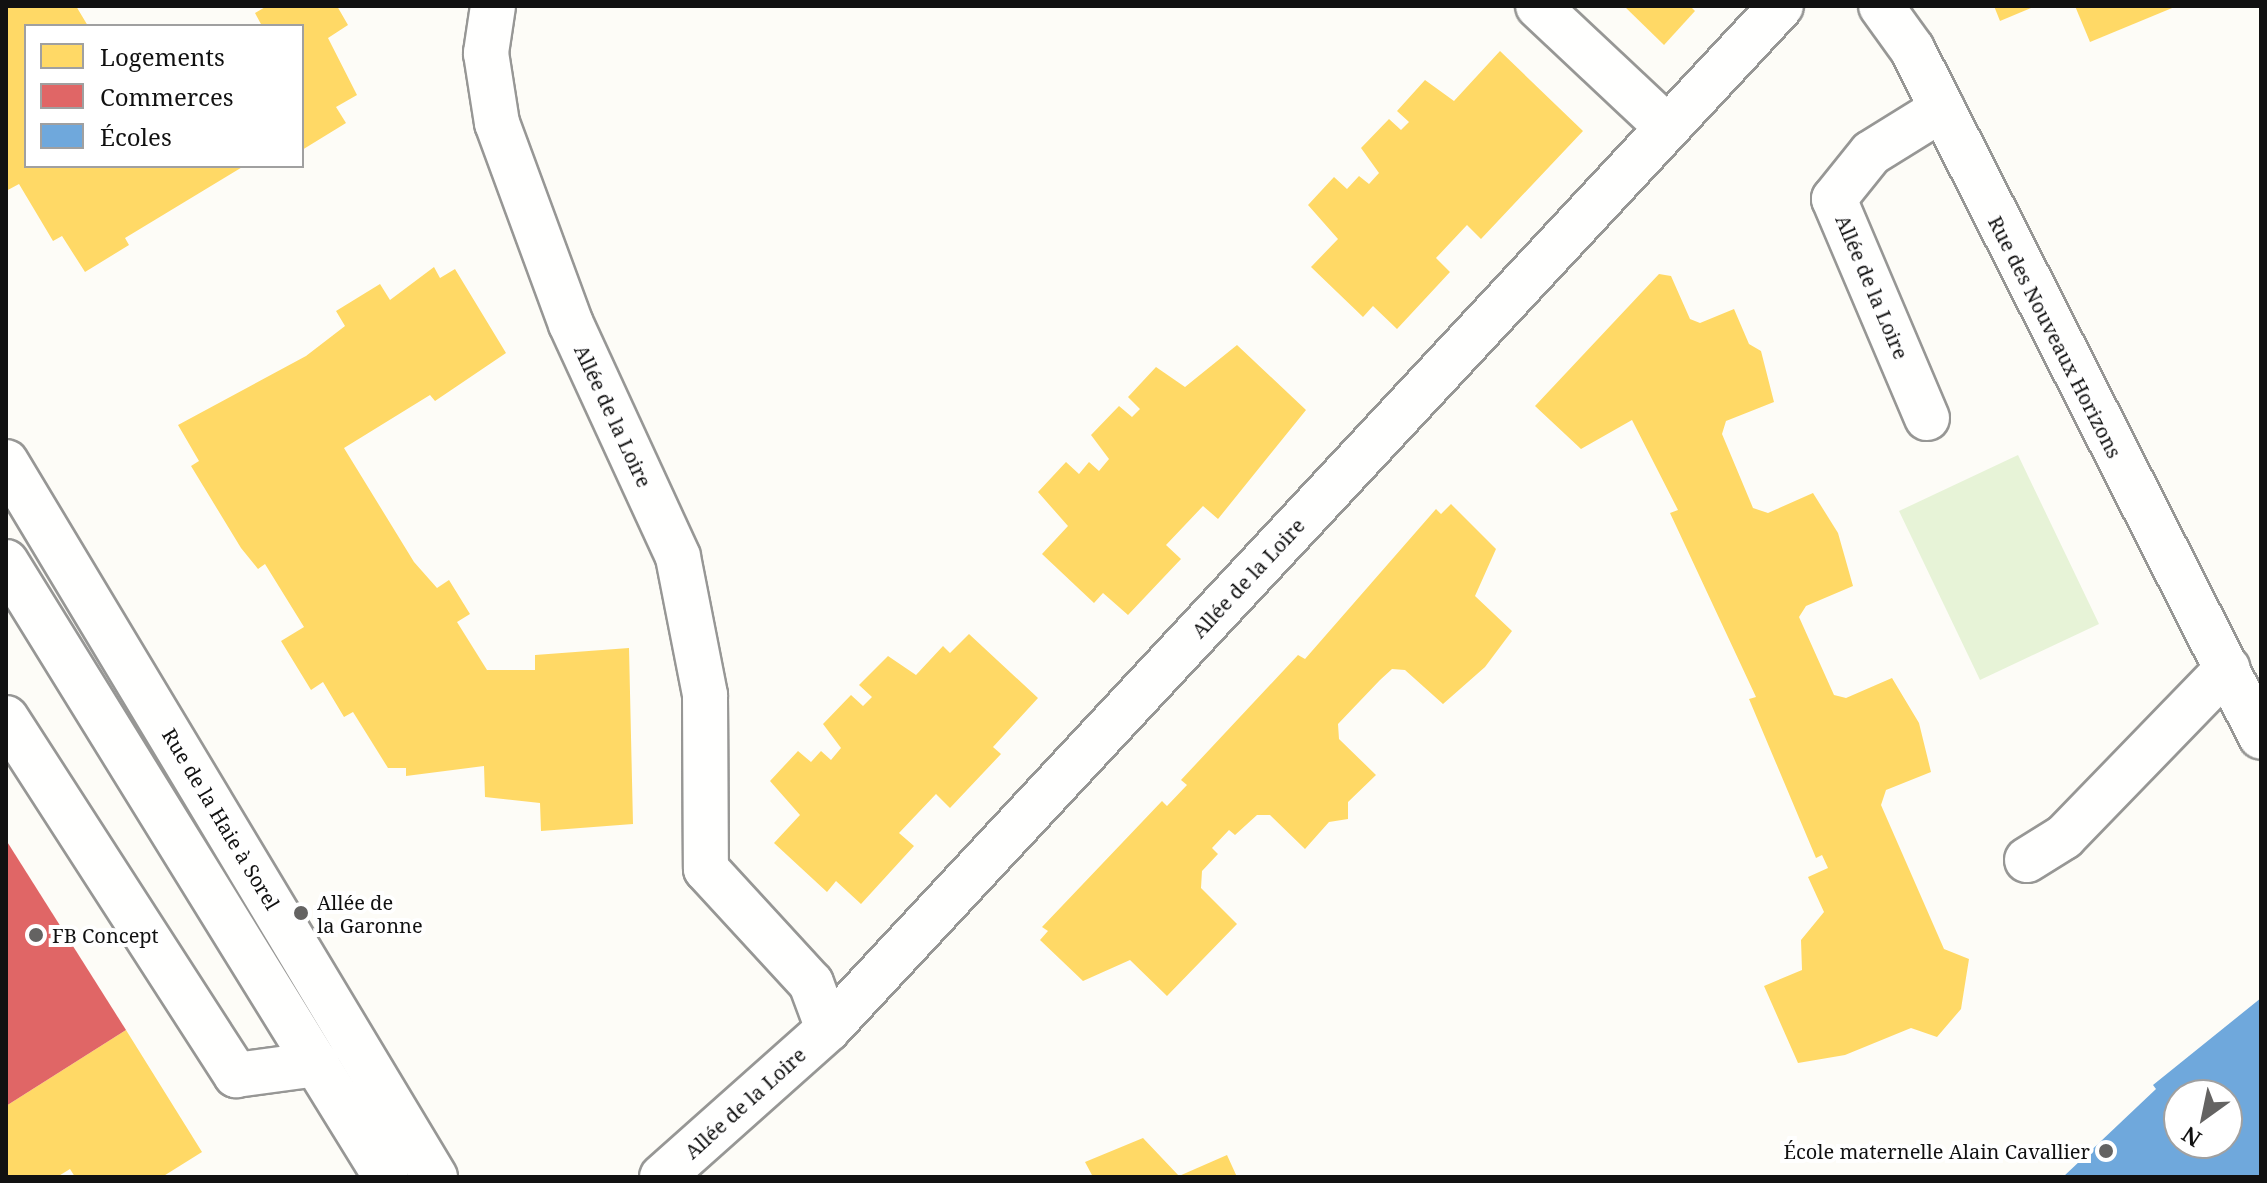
<!DOCTYPE html>
<html>
<head>
<meta charset="utf-8">
<style>
	body { margin:0 }
	#map { position:relative; width:2267px; height:1183px; overflow:hidden; background:#fdfcf7; font-family:"Noto Serif",serif }
	div>[style] { position:absolute }
	[style*='--x'] { left:calc(var(--x)*1px); top:calc(var(--y)*1px); width:calc(var(--w)*1px); rotate:calc(var(--a)*1deg) }
	.green>* { inset:0; background:#e7f3d7 }
	.homes>* { inset:0; background:#ffd966 }
	.shops>* { inset:0; background:#e06666 }
	.schools>* { inset:0; background:#6fa8dc }
	.roads { filter:drop-shadow(2px 0 #979795) drop-shadow(-2px 0 #979795) drop-shadow(0 2px #979795) drop-shadow(0 -2px #979795) }
	.minor>* { height:44px; margin:-22px; padding:0 22px; transform-origin:22px; border-radius:22px; background:#fffffe }
	.dots>* { width:22px; height:22px; translate:-50% -50%; box-sizing:border-box; border:4px solid #fff; border-radius:50% }
	span { translate:-50% -50%; white-space:nowrap; text-align:center; line-height:1.15; -webkit-text-stroke:8px #fff; paint-order:stroke }
	.street-label { font-size:20px; color:#111 }
	.poi-label { font-size:20px; color:#111 }
	.left { translate:0 -50%; text-align:left }
	.right { translate:-100% -50%; text-align:right }
	.frame { position:absolute; inset:0; border:8px solid #111; pointer-events:none }
	.legend { position:absolute; left:24px; top:24px; width:280px; height:144px; box-sizing:border-box; background:#fff; border:2px solid #a0a0a0; margin:0; padding:10px 14px; list-style:none; font-size:24px; color:#111 }
	.legend li { display:flex; align-items:center; gap:16px; height:40px }
	.legend b { width:40px; border:2px solid #a0a0a0 }
	.north { position:absolute; left:2163px; top:1079px; width:80px; height:80px; box-sizing:border-box; background:#fff; border:2px solid #a0a0a0; border-radius:50%; rotate:213deg; font-size:22px; font-weight:700; line-height:32px; text-align:center; color:#111 }
	.north::after { content:''; display:block; margin:auto; width:28px; height:36px; background:#646362; clip-path:polygon(50% 0,100% 100%,50% 72%,0 100%) }
</style>
</head>
<body>
<div id="map">
	<div class="green">
		<div style="clip-path:polygon(2018px 455px,2099px 624px,1980px 680px,1899px 511px)"></div>
	</div>
	<div class="homes">
		<div style="clip-path:polygon(6px 6px,76px 6px,88px 26px,26px 26px,26px 166px,244px 166px,125px 238px,129px 245px,85px 272px,62px 236px,53px 241px,19px 184px,6px 191px)"></div>
		<div style="clip-path:polygon(267px 6px,337px 6px,348px 25px,328px 38px,357px 95px,336px 107px,346px 123px,302px 150px,302px 26px,262px 26px,255px 13px)"></div>
		<div style="clip-path:polygon(1624px 6px,1690px 6px,1695px 11px,1664px 45px)"></div>
		<div style="clip-path:polygon(1994px 6px,2036px 6px,2000px 21px)"></div>
		<div style="clip-path:polygon(2075px 6px,2177px 6px,2090px 42px)"></div>
		<div style="clip-path:polygon(1500px 51px,1583px 131px,1481px 239px,1467px 225px,1436px 258px,1450px 272px,1397px 329px,1373px 306px,1363px 317px,1311px 267px,1338px 239px,1308px 205px,1334px 177px,1347px 189px,1359px 176px,1369px 184px,1379px 173px,1361px 148px,1389px 119px,1401px 130px,1409px 122px,1397px 111px,1425px 80px,1454px 101px)"></div>
		<div style="clip-path:polygon(434px 267px,440px 278px,455px 269px,506px 353px,435px 401px,430px 395px,344px 448px,414px 562px,437px 588px,449px 580px,470px 614px,457px 622px,487px 670px,535px 670px,535px 655px,629px 648px,633px 824px,541px 831px,540px 803px,485px 797px,484px 766px,406px 776px,406px 768px,388px 768px,353px 712px,344px 717px,323px 682px,311px 690px,281px 641px,304px 627px,265px 564px,258px 569px,241px 548px,191px 466px,199px 461px,178px 425px,306px 356px,345px 326px,336px 311px,380px 284px,390px 300px)"></div>
		<div style="clip-path:polygon(1659px 274px,1671px 276px,1690px 319px,1700px 323px,1734px 309px,1749px 344px,1761px 351px,1774px 402px,1726px 421px,1722px 434px,1753px 508px,1768px 513px,1813px 493px,1838px 533px,1853px 586px,1806px 606px,1799px 617px,1834px 695px,1846px 698px,1892px 678px,1919px 723px,1931px 772px,1886px 790px,1881px 805px,1944px 949px,1969px 959px,1961px 1009px,1937px 1037px,1911px 1028px,1845px 1055px,1798px 1063px,1764px 986px,1802px 970px,1801px 940px,1824px 912px,1808px 877px,1828px 868px,1822px 855px,1816px 858px,1749px 699px,1756px 697px,1670px 513px,1678px 510px,1632px 420px,1581px 449px,1535px 406px)"></div>
		<div style="clip-path:polygon(1237px 345px,1306px 410px,1218px 519px,1203px 506px,1166px 545px,1181px 559px,1128px 615px,1103px 593px,1094px 603px,1042px 554px,1068px 526px,1038px 492px,1066px 462px,1079px 474px,1089px 462px,1099px 471px,1109px 459px,1091px 435px,1119px 406px,1132px 417px,1140px 409px,1128px 397px,1156px 367px,1185px 387px)"></div>
		<div style="clip-path:polygon(1451px 504px,1496px 549px,1475px 596px,1512px 631px,1485px 667px,1443px 704px,1405px 670px,1392px 669px,1380px 680px,1338px 724px,1339px 739px,1376px 775px,1348px 802px,1348px 819px,1329px 822px,1305px 849px,1270px 815px,1257px 815px,1235px 835px,1229px 830px,1212px 848px,1218px 854px,1202px 871px,1201px 888px,1237px 924px,1167px 996px,1130px 960px,1083px 981px,1040px 940px,1048px 931px,1042px 927px,1162px 801px,1167px 806px,1187px 785px,1181px 780px,1298px 655px,1305px 659px,1436px 509px,1441px 514px)"></div>
		<div style="clip-path:polygon(969px 634px,1038px 698px,993px 747px,1001px 754px,950px 808px,936px 794px,899px 833px,914px 846px,861px 904px,836px 881px,827px 892px,774px 843px,800px 815px,770px 781px,798px 751px,811px 762px,821px 751px,831px 760px,841px 748px,823px 724px,851px 695px,863px 706px,872px 697px,859px 685px,888px 656px,916px 675px,943px 646px,950px 653px)"></div>
		<div style="clip-path:polygon(126px 1030px,202px 1152px,162px 1177px,75px 1177px,70px 1169px,57px 1177px,6px 1177px,6px 1106px)"></div>
		<div style="clip-path:polygon(1143px 1138px,1179px 1176px,1227px 1155px,1237px 1177px,1093px 1177px,1085px 1162px)"></div>
	</div>
	<div class="shops">
		<div style="clip-path:polygon(6px 840px,126px 1030px,6px 1106px)"></div>
	</div>
	<div class="schools">
		<div style="clip-path:polygon(evenodd,2261px 998px,2261px 1177px,2063px 1177px,2156px 1089px,2153px 1085px,2261px 998px,2179px 1095px,2227px 1095px,2227px 1143px,2179px 1143px,2179px 1095px)"></div>
	</div>
	<div class="roads">
		<div class="minor">
			<div style="--x:493;--y:6;--w:48;--a:98.5"></div>
			<div style="--x:486;--y:53;--w:71;--a:81.1"></div>
			<div style="--x:497;--y:123;--w:214;--a:69.8"></div>
			<div style="--x:571;--y:324;--w:256;--a:65.3"></div>
			<div style="--x:678;--y:557;--w:141;--a:78.9"></div>
			<div style="--x:705;--y:695;--w:174;--a:89.7"></div>
			<div style="--x:706;--y:869;--w:155;--a:47.4"></div>
			<div style="--x:811;--y:983;--w:49;--a:69.7"></div>
			<div style="--x:1538;--y:6;--w:175;--a:43.2"></div>
			<div style="--x:1881;--y:6;--w:53;--a:54.2"></div>
			<div style="--x:1912;--y:49;--w:771;--a:63.1"></div>
			<div style="--x:1927;--y:418;--w:238;--a:-113"></div>
			<div style="--x:1834;--y:199;--w:59;--a:-51.2"></div>
			<div style="--x:1871;--y:153;--w:84;--a:-31.8"></div>
			<div style="--x:6;--y:462;--w:834;--a:59.04"></div>
			<div style="--x:6;--y:562;--w:723;--a:58.29"></div>
			<div style="--x:6;--y:718;--w:425;--a:57.2"></div>
			<div style="--x:236;--y:1075;--w:82;--a:-7.7"></div>
			<div style="--x:2027;--y:860;--w:44;--a:-31.9"></div>
			<div style="--x:2064;--y:837;--w:235;--a:-45.9"></div>
			<div style="--x:662;--y:1177;--w:222;--a:-41.7"></div>
			<div style="--x:828;--y:1029;--w:1398;--a:-47.03"></div>
		</div>
	</div>
	<div class="dots">
		<div style="left:301px;top:913px;background:#646362"></div>
		<div style="left:36px;top:935px;background:#646362"></div>
		<div style="left:2106px;top:1151px;background:#646362"></div>
	</div>
	<div class="street-label">
		<span style="left:1872px;top:287px;rotate:67deg">Allée de la Loire</span>
		<span style="left:2055px;top:337px;rotate:63deg">Rue des Nouveaux Horizons</span>
		<span style="left:613px;top:416px;rotate:65deg">Allée de la Loire</span>
		<span style="left:1248px;top:578px;rotate:-47deg">Allée de la Loire</span>
		<span style="left:221px;top:819px;rotate:59deg">Rue de la Haie à Sorel</span>
		<span style="left:745px;top:1103px;rotate:-42deg">Allée de la Loire</span>
	</div>
	<div class="poi-label">
		<span class="left" style="left:317px;top:914px">Allée de<br>la Garonne</span>
		<span class="left" style="left:52px;top:935px">FB Concept</span>
		<span class="right" style="left:2090px;top:1151px">École maternelle Alain Cavallier</span>
	</div>
	<div class="frame"></div>
	<ul class="legend">
	<li><b style="height:22px;background:#ffd966"></b>Logements</li>
	<li><b style="height:22px;background:#e06666"></b>Commerces</li>
	<li><b style="height:22px;background:#6fa8dc"></b>Écoles</li>
	</ul>
	<div class="north">N</div>
</div>
</body>
</html>
